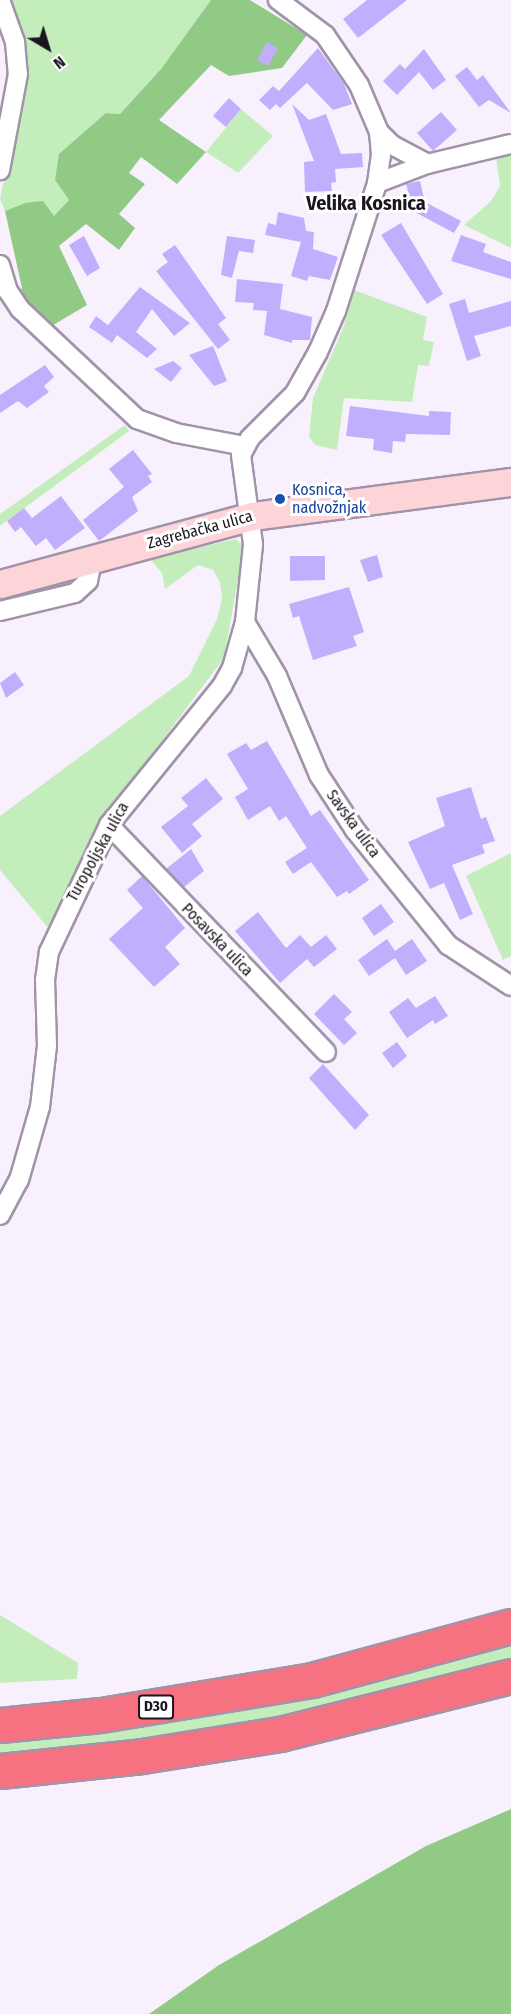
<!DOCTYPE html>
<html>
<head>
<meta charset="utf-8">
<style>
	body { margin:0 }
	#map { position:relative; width:511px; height:2014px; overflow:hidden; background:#f9f0fe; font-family:"Fira Sans Condensed",sans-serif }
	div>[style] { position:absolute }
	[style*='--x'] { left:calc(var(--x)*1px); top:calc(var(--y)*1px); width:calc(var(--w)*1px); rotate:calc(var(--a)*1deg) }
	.green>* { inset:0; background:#c3eebb }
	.forest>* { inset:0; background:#90ca85 }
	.building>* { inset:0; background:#c1aefd }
	.roads { filter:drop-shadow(2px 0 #a193a9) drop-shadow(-2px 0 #a193a9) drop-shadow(0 2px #a193a9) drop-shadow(0 -2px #a193a9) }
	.street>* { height:18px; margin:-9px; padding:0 9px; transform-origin:9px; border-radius:9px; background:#fff }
	.secondary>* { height:27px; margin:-13.5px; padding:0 13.5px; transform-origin:13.5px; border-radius:13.5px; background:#fdd5d9 }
	.highway>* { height:33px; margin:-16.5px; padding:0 16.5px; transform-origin:16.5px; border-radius:16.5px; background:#f77280 }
	.dots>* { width:16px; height:16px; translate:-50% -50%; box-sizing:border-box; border:3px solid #fff; border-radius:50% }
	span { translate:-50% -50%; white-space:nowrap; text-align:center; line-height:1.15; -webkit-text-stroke:6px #fff; paint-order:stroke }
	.shield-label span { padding:2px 4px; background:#fff; border:2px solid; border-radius:4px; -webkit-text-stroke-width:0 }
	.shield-label { font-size:15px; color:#1b151e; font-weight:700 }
	.transit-label { font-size:16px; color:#164399 }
	.left { translate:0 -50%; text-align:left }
	.street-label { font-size:16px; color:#1b151e }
	.quarter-label { font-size:20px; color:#1b151e; font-weight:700 }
	.north { position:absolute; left:18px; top:18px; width:60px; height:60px; -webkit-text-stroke:4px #fff; paint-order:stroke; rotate:142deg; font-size:16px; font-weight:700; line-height:24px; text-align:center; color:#1b151e }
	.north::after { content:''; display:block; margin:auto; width:21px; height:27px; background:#1b151e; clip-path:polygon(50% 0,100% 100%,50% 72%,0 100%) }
</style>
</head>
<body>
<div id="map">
	<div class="green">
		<div style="clip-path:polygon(4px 0,211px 0,161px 69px,120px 114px,106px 113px,55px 180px,69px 200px,54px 216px,25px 203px,5px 211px,0 199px,19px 106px)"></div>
		<div style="clip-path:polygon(241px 109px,273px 136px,238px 173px,206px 152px)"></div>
		<div style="clip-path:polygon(511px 152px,511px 248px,464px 225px,491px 201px,500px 186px,496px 156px)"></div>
		<div style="clip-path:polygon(354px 290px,427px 317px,423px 340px,434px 342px,429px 366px,418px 365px,412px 402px,344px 398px,337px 450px,315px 445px,309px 437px,313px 398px,344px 326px)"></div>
		<div style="clip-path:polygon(125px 425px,129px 431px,0 526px,0 514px)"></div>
		<div style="clip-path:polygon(236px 539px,242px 545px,242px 558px,224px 658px,98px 826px,49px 929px,0 870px,0 816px,189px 676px,217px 619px,222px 599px,220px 582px,213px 570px,198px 565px,165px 589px,162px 573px,150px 559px)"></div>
		<div style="clip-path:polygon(511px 853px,511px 956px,503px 960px,466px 876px)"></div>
		<div style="clip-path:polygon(0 1615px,78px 1663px,77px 1679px,0 1683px)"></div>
		<div style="clip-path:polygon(511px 1638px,511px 1659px,245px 1726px,0 1759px,0 1738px,205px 1715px,324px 1690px)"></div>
	</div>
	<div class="forest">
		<div style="clip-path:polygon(211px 0,250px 0,307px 35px,282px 68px,229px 76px,211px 65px,159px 120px,206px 152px,177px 184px,141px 157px,129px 173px,145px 184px,119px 214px,135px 228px,119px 250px,86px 224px,59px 246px,87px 305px,48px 328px,18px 297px,22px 288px,5px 211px,25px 203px,43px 201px,54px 216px,69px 200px,55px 180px,59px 154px,106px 113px,120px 114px,161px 69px)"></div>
		<div style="clip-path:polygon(511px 1809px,511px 2014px,149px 2014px,219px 1965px,426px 1846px)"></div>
	</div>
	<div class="building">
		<div style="clip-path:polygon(367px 0,407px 0,358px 38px,343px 19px)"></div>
		<div style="clip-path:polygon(267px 42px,278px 48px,268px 66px,257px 60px)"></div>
		<div style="clip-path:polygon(318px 48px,344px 84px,352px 104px,333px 110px,307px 83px,280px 108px,276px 104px,270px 110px,259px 100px,273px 86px,279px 91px)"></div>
		<div style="clip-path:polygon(424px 49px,446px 80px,433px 90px,419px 72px,397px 95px,383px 81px,400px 64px,405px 69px)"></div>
		<div style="clip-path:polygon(467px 67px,477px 80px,483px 75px,511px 113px,489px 100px,479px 107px,455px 76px)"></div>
		<div style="clip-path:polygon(229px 98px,241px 109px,226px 127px,213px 116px)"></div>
		<div style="clip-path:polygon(292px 104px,309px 120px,326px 114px,341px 154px,362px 153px,363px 167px,335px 169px,336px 182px,331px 183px,332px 191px,305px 192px,304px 162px,314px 161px)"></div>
		<div style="clip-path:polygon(441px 112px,457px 130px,433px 151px,417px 133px)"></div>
		<div style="clip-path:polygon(420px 181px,425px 202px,461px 221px,454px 233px,413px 211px,406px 184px)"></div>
		<div style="clip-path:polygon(278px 212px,304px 218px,306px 231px,314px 232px,313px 249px,338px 257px,330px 280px,309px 276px,307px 281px,291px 276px,301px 242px,265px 235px,268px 223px,276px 225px)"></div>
		<div style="clip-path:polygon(401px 223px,443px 294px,427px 304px,381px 235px)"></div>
		<div style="clip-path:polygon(461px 235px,486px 244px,483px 252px,511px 262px,511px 279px,451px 261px)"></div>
		<div style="clip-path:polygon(84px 236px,100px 268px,87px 276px,69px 245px)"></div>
		<div style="clip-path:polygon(227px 236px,255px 240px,253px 253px,239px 251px,232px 278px,221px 275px)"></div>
		<div style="clip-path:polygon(175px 245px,226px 318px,218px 324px,230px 340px,218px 349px,156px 271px,168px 262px,162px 254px)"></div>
		<div style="clip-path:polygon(237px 279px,283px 284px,280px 309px,312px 317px,310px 340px,292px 340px,292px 343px,264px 335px,267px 311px,253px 310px,254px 303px,235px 302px)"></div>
		<div style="clip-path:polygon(140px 287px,190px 323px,174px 336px,152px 309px,136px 332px,157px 349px,147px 358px,117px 335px,112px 343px,89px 327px,96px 316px,108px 325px)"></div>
		<div style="clip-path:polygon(465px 299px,469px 313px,511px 301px,511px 326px,474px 336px,481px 356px,467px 361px,449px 304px)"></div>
		<div style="clip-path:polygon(213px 346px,227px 381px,214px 386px,189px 355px)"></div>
		<div style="clip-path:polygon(173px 361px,182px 368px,171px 382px,154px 369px)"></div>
		<div style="clip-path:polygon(45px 365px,54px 377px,44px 386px,49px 392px,27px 408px,18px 401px,0 413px,0 395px)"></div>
		<div style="clip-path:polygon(350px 406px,429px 416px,429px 411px,451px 412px,450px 435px,406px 434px,405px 442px,393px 441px,392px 453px,373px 450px,374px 439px,346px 436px)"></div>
		<div style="clip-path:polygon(133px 450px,152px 474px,148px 476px,152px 482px,132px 497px,138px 511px,99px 541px,83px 520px,124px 487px,109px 469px)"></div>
		<div style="clip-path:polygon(61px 496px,85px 528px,55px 550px,46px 538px,36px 546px,21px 527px,15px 532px,7px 521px,24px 508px,32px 518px)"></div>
		<div style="clip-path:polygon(377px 555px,383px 577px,368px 582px,360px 560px)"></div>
		<div style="clip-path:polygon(290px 556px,325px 556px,325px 580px,290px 581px)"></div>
		<div style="clip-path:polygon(349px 587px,364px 632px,353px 636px,357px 646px,313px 660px,299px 616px,293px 618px,289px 604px)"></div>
		<div style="clip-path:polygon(15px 672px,24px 685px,6px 698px,0 683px)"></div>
		<div style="clip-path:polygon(267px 741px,311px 816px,320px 810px,369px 880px,349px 894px,347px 891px,337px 897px,311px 862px,293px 874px,285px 862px,307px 848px,286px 816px,279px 821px,270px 806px,248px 820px,235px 797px,248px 789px,227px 754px,246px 743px,251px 750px)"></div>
		<div style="clip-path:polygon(206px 778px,223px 799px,192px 824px,202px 836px,182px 853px,161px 827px,188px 806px,181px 798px)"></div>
		<div style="clip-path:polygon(471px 787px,481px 819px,486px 817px,495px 841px,482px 845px,485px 853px,452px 865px,473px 914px,460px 920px,444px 883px,430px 889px,408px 842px,445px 826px,436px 798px)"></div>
		<div style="clip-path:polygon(191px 849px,204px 871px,184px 887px,166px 869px)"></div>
		<div style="clip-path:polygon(142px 876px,185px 928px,165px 947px,180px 964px,154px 987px,109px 939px,143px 908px,127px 890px)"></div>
		<div style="clip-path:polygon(381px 904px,394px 922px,374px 936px,362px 918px)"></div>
		<div style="clip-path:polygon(258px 912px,286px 948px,300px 935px,311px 947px,326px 935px,337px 949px,314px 967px,307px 959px,280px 983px,235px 931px)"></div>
		<div style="clip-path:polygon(387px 939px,395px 951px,412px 939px,427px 961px,406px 975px,395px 958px,369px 976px,358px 960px)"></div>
		<div style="clip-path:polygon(334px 994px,352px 1012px,344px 1019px,357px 1033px,344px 1045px,314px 1014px)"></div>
		<div style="clip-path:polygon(435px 996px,448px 1016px,435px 1024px,433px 1020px,407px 1038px,389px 1012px,408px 998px,416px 1008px)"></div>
		<div style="clip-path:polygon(397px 1042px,407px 1056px,393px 1068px,382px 1053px)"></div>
		<div style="clip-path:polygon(323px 1064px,369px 1115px,355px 1130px,309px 1078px)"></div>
	</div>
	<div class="roads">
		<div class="street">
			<div style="--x:0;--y:0;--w:45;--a:70.3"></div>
			<div style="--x:15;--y:42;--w:32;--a:85"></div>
			<div style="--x:18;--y:74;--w:98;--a:100.6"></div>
			<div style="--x:379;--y:132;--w:18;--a:45"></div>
			<div style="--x:392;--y:145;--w:40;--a:28"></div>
			<div style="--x:377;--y:183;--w:53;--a:-20.8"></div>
			<div style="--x:427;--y:164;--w:86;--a:-13.4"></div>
			<div style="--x:0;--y:265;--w:27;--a:73"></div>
			<div style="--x:8;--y:291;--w:22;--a:56"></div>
			<div style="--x:20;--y:309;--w:161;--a:43.2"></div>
			<div style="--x:137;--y:419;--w:41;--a:19.7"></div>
			<div style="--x:176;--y:433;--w:69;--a:10.8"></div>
			<div style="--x:0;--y:611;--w:77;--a:-13.5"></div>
			<div style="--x:75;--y:593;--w:18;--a:-43"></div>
			<div style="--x:88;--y:581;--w:21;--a:-79"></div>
			<div style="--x:245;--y:622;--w:63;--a:59.3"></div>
			<div style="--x:277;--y:676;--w:108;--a:67"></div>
			<div style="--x:319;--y:775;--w:66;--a:56.8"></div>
			<div style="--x:355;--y:830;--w:148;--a:51"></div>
			<div style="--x:448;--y:945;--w:75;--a:33.1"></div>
			<div style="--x:109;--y:825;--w:314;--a:46.3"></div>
			<div style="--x:0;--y:1215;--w:40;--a:-62"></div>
			<div style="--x:19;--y:1180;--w:76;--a:-74"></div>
			<div style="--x:40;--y:1107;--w:61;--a:-83.5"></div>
			<div style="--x:47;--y:1046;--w:66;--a:-91.7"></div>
			<div style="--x:45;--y:980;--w:28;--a:-82"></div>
			<div style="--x:49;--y:952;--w:140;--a:-64.7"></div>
			<div style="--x:109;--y:825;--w:179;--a:-50.9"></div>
			<div style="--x:222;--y:686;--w:21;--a:-61"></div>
			<div style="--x:232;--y:668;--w:48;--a:-74.2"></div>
			<div style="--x:245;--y:622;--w:78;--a:-84.1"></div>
			<div style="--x:253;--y:544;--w:90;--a:-97.7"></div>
			<div style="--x:241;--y:455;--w:19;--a:-62"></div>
			<div style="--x:250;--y:438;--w:64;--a:-45"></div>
			<div style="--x:295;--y:393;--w:47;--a:-60.7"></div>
			<div style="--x:318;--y:352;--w:45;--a:-66.3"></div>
			<div style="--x:336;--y:311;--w:134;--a:-72.2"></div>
			<div style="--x:377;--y:183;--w:28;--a:-82"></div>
			<div style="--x:381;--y:155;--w:23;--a:-95"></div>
			<div style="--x:379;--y:132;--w:51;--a:-113.1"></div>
			<div style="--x:359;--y:85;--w:60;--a:-124.2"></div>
			<div style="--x:325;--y:35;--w:59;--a:-143.3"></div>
		</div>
		<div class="secondary">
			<div style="--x:0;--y:584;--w:261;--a:-15.1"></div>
			<div style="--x:252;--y:516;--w:261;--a:-7.5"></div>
		</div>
		<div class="highway">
			<div style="--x:0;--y:1725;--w:101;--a:-5.7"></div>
			<div style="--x:101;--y:1715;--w:214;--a:-9.4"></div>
			<div style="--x:312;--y:1680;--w:206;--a:-15.2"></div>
			<div style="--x:0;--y:1771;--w:143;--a:-6"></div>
			<div style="--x:142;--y:1756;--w:140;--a:-9.1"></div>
			<div style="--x:280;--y:1734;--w:238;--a:-14.1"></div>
		</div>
	</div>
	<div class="dots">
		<div style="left:280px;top:499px;background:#1a4fb4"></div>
	</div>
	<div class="shield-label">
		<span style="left:156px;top:1707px">D30</span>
	</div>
	<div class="transit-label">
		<span class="left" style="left:292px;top:499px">Kosnica,<br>nadvožnjak</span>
	</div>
	<div class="street-label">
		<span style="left:200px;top:530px;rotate:-15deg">Zagrebačka ulica</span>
		<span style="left:353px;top:824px;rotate:54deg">Savska ulica</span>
		<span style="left:98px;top:852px;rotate:-61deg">Turopoljska ulica</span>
		<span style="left:217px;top:940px;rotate:46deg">Posavska ulica</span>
	</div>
	<div class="quarter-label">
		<span style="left:366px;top:203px">Velika Kosnica</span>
	</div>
	<div class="north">N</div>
</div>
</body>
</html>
